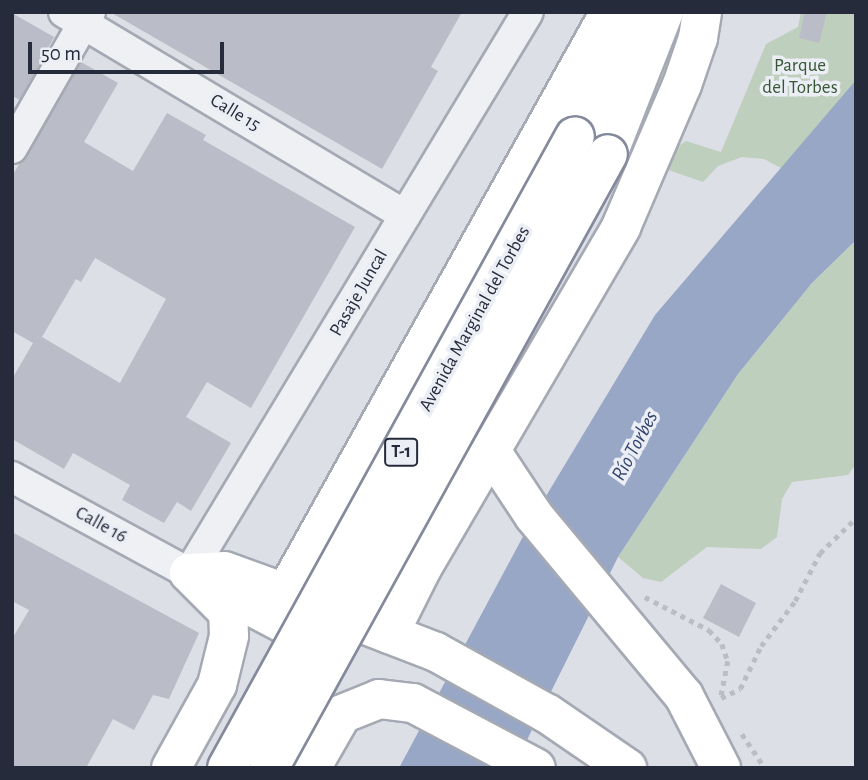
<!DOCTYPE html>
<html>
<head>
<meta charset="utf-8">
<style>
	body { margin:0 }
	#map { position:relative; width:868px; height:780px; overflow:hidden; background:#dcdfe6; font-family:"Alegreya Sans",sans-serif }
	div>[style] { position:absolute }
	[style*='--x'] { left:calc(var(--x)*1px); top:calc(var(--y)*1px); width:calc(var(--w)*1px); rotate:calc(var(--a)*1deg) }
	.green>* { inset:0; background:#bfcfbd }
	.water>* { inset:0; background:#98a7c5 }
	.building>* { inset:0; background:#babdc8 }
	.path>* { height:4.5px; margin-top:-2.25px; transform-origin:0; background:repeating-linear-gradient(90deg,#babdc4 0 5px,transparent 0 10px) }
	.roads { filter:drop-shadow(2px 0 #a5a9b3) drop-shadow(-2px 0 #a5a9b3) drop-shadow(0 2px #a5a9b3) drop-shadow(0 -2px #a5a9b3) }
	.street>* { height:30px; margin:-15px; padding:0 15px; transform-origin:15px; border-radius:15px; background:#eef0f4 }
	.highway>* { height:38px; margin:-19px; padding:0 19px; transform-origin:19px; border-radius:19px; background:#fff }
	.bridges { filter:drop-shadow(2px 0 #848a9c) drop-shadow(-2px 0 #848a9c) drop-shadow(0 2px #848a9c) drop-shadow(0 -2px #848a9c) }
	.highway-bridge>* { height:38px; margin:-19px; padding:0 19px; transform-origin:19px; border-radius:19px; background:#fff }
	span { translate:-50% -50%; white-space:nowrap; text-align:center; line-height:1.15; -webkit-text-stroke:7px #ebeef4; paint-order:stroke }
	.shield-label span { padding:2px 5px; background:#ebeef4; border:2px solid; border-radius:5px; -webkit-text-stroke-width:0 }
	.shield-label { font-size:18px; color:#262b3b; font-weight:700 }
	.park-label { font-size:19px; color:#365634 }
	.street-label { font-size:19px; color:#262b3b }
	.water-label { font-size:21px; color:#32446d; font-style:italic }
	.frame { position:absolute; inset:0; border:14px solid #262b3b; pointer-events:none }
	.scale { position:absolute; left:28px; top:42px; width:196px; height:32px; box-sizing:border-box; border:4px solid #262b3b; border-top:0; padding-left:9px; font-size:21px; line-height:24px; white-space:nowrap; color:#262b3b; -webkit-text-stroke:5px #ebeef4; paint-order:stroke }
</style>
</head>
<body>
<div id="map">
	<div class="green">
		<div style="clip-path:polygon(801px 12px,856px 12px,856px 80px,783px 169px,764px 159px,742px 157px,718px 166px,703px 182px,651px 164px,686px 141px,721px 152px,766px 44px,798px 27px)"></div>
		<div style="clip-path:polygon(856px 240px,856px 464px,848px 475px,792px 482px,782px 499px,777px 537px,761px 549px,707px 547px,661px 582px,643px 578px,618px 557px,738px 374px,812px 283px)"></div>
	</div>
	<div class="water">
		<div style="clip-path:polygon(856px 80px,856px 240px,812px 283px,738px 374px,618px 557px,513px 768px,399px 768px,534px 516px,655px 315px)"></div>
	</div>
	<div class="building">
		<div style="clip-path:polygon(110px 12px,462px 12px,431px 67px,438px 71px,382px 169px)"></div>
		<div style="clip-path:polygon(805px 12px,827px 12px,819px 43px,799px 38px)"></div>
		<div style="clip-path:polygon(12px 13px,54px 37px,20px 100px,12px 96px)"></div>
		<div style="clip-path:polygon(evenodd,81px 62px,118px 83px,84px 142px,133px 171px,167px 113px,206px 135px,203px 140px,355px 227px,251px 408px,207px 382px,186px 417px,231px 443px,191px 511px,177px 502px,164px 523px,122px 500px,130px 485px,73px 453px,64px 469px,12px 439px,12px 379px,33px 343px,12px 331px,12px 176px,81px 62px,95px 258px,166px 299px,120px 383px,42px 337px,76px 279px,81px 282px,95px 258px)"></div>
		<div style="clip-path:polygon(12px 532px,199px 633px,169px 699px,153px 695px,134px 730px,113px 719px,86px 768px,12px 768px,12px 639px,29px 610px,12px 601px)"></div>
		<div style="clip-path:polygon(721px 584px,756px 603px,739px 637px,703px 618px)"></div>
	</div>
	<div class="path">
		<div style="--x:645;--y:597;--w:72;--a:27.3"></div>
		<div style="--x:709;--y:630;--w:19;--a:47"></div>
		<div style="--x:722;--y:644;--w:18;--a:71"></div>
		<div style="--x:728;--y:661;--w:36;--a:101"></div>
		<div style="--x:721;--y:698;--w:21;--a:-25"></div>
		<div style="--x:740;--y:689;--w:48;--a:-64"></div>
		<div style="--x:761;--y:646;--w:56;--a:-52.9"></div>
		<div style="--x:795;--y:601;--w:54;--a:-62.5"></div>
		<div style="--x:820;--y:553;--w:50;--a:-44.2"></div>
		<div style="--x:742;--y:734;--w:41;--a:55.9"></div>
	</div>
	<div class="roads">
		<div class="street">
			<div style="--x:64;--y:12;--w:397;--a:30.8"></div>
			<div style="--x:12;--y:148;--w:157;--a:-60.2"></div>
			<div style="--x:12;--y:477;--w:201;--a:28.5"></div>
			<div style="--x:189;--y:573;--w:655;--a:-58.86"></div>
		</div>
		<div class="highway">
			<div style="--x:575;--y:136;--w:134;--a:-65.7"></div>
			<div style="--x:608;--y:154;--w:153;--a:-68.5"></div>
			<div style="--x:491;--y:451;--w:78;--a:56.5"></div>
			<div style="--x:534;--y:516;--w:234;--a:50.2"></div>
			<div style="--x:684;--y:696;--w:81;--a:62.8"></div>
			<div style="--x:189;--y:573;--w:35;--a:-3"></div>
			<div style="--x:224;--y:571;--w:91;--a:19.8"></div>
			<div style="--x:218;--y:589;--w:73;--a:27.6"></div>
			<div style="--x:283;--y:623;--w:39;--a:18"></div>
			<div style="--x:320;--y:635;--w:17;--a:-3"></div>
			<div style="--x:286;--y:592;--w:664;--a:-60.81"></div>
			<div style="--x:366;--y:625;--w:75;--a:21.1"></div>
			<div style="--x:436;--y:652;--w:128;--a:29"></div>
			<div style="--x:548;--y:714;--w:96;--a:34.4"></div>
			<div style="--x:389;--y:634;--w:74;--a:-63.4"></div>
			<div style="--x:422;--y:568;--w:395;--a:-59.7"></div>
			<div style="--x:621;--y:227;--w:155;--a:-66.8"></div>
			<div style="--x:682;--y:85;--w:50;--a:-71.2"></div>
			<div style="--x:698;--y:38;--w:26;--a:-81"></div>
			<div style="--x:171;--y:768;--w:95;--a:-61"></div>
			<div style="--x:217;--y:685;--w:50;--a:-76.2"></div>
			<div style="--x:229;--y:636;--w:24;--a:-92"></div>
			<div style="--x:228;--y:612;--w:55;--a:-135"></div>
			<div style="--x:311;--y:768;--w:62;--a:-60.1"></div>
			<div style="--x:342;--y:714;--w:40;--a:-22"></div>
			<div style="--x:379;--y:699;--w:34;--a:7"></div>
			<div style="--x:413;--y:703;--w:139;--a:27.9"></div>
		</div>
	</div>
	<div class="bridges">
		<div class="highway-bridge">
			<div style="--x:227;--y:768;--w:721;--a:-61.16"></div>
			<div style="--x:269;--y:768;--w:701;--a:-61.1"></div>
		</div>
	</div>
	<div class="shield-label">
		<span style="left:401px;top:452px">T-1</span>
	</div>
	<div class="park-label">
		<span style="left:800px;top:77px">Parque<br>del Torbes</span>
	</div>
	<div class="street-label">
		<span style="left:235px;top:113px;rotate:31deg">Calle 15</span>
		<span style="left:359px;top:293px;rotate:-60deg">Pasaje Juncal</span>
		<span style="left:475px;top:319px;rotate:-61deg">Avenida Marginal del Torbes</span>
		<span style="left:101px;top:525px;rotate:29deg">Calle 16</span>
	</div>
	<div class="water-label">
		<span style="left:635px;top:446px;rotate:-62deg">Río Torbes</span>
	</div>
	<div class="frame"></div>
	<div class="scale">50 m</div>
</div>
</body>
</html>
